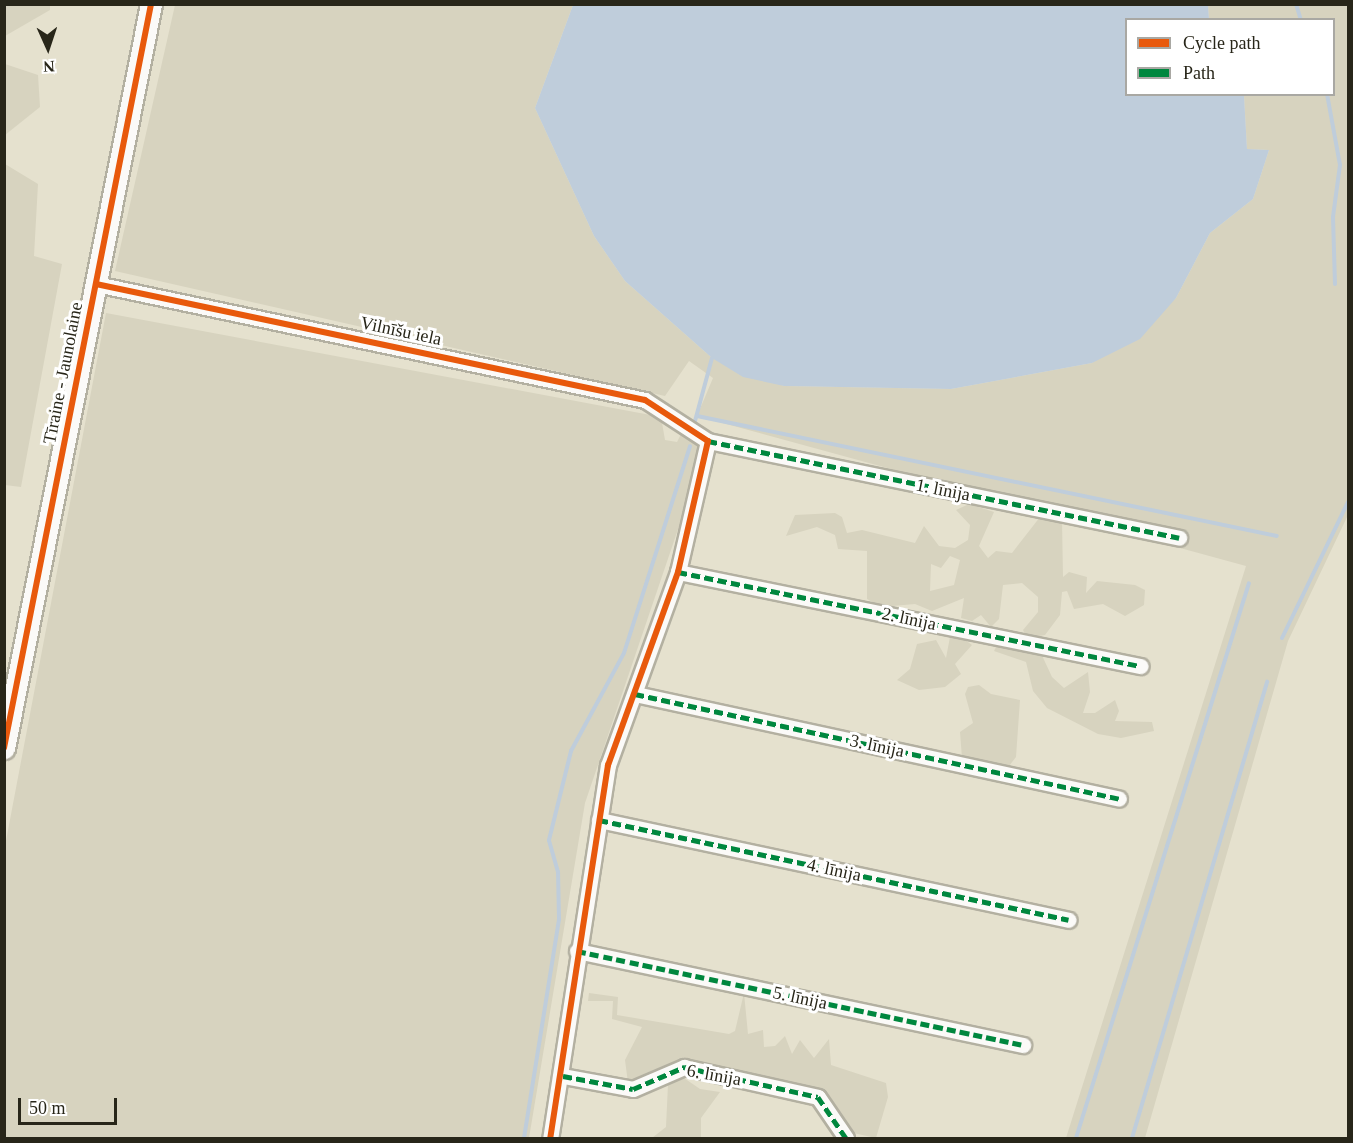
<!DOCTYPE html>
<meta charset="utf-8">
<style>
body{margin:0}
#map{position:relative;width:1353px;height:1143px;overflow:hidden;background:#e5e1ce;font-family:"Times New Roman",serif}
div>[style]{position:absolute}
.green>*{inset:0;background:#d7d3bf}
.water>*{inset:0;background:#bfcddb}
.stream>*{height:4px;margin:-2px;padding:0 2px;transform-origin:2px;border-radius:2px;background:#bfcddb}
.roads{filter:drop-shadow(2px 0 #b3b0a1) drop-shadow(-2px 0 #b3b0a1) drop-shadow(0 2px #b3b0a1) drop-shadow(0 -2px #b3b0a1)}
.street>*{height:15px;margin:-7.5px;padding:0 7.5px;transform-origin:7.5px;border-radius:7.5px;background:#fbfaf8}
.secondary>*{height:21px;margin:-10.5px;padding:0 10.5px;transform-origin:10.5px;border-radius:10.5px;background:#fbfaf8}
.quiet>*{height:4.5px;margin-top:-2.25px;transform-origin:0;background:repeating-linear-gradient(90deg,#00873e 0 9px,transparent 0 13.5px)}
.cycleway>*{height:6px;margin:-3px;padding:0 3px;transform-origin:3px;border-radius:3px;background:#e8590c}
span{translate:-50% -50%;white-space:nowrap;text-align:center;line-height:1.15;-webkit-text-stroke:6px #fff;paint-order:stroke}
.street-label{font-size:18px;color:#282619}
.frame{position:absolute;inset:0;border:6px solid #282619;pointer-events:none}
.legend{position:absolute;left:1125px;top:18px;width:210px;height:78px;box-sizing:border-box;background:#fff;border:2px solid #a9a8a3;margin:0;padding:8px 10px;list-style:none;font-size:18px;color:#282619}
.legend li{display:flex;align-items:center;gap:12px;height:30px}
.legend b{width:30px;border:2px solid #a9a8a3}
.north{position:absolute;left:18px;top:18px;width:60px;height:60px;-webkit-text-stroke:4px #fff;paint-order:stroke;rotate:177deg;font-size:16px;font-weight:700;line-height:24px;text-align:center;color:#282619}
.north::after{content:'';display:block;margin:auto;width:21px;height:27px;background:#282619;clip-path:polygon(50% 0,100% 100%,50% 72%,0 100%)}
.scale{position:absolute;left:18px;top:1098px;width:99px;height:27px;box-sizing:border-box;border:3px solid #282619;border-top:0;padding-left:8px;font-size:18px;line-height:21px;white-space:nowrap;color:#282619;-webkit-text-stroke:4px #fff;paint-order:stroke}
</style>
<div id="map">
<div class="green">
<div style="clip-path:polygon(5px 4px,50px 5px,50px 10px,5px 36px)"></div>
<div style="clip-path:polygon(175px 5px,573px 5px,535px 108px,594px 236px,625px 281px,712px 358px,784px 386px,951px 389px,1092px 363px,1176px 298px,1210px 233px,1253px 199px,1269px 150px,1247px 149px,1244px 95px,1334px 94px,1334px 20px,1209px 19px,1208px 5px,1348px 5px,1348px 515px,1288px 641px,1145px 1138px,1066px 1138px,1246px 566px,697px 416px,713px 378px,689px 361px,665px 396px,115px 271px)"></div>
<div style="clip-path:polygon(5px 64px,38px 75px,40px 107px,5px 135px)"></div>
<div style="clip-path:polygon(5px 164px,38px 184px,34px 256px,62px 264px,21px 487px,5px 485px)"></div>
<div style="clip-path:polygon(106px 313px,661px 417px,665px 440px,677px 442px,682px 432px,708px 441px,585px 803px,529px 1138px,5px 1138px,5px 846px)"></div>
<div style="clip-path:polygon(evenodd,969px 504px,994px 512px,979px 546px,988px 558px,996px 551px,1012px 553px,1040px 517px,1062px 521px,1063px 577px,1069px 572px,1087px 577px,1086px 593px,1097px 581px,1135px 585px,1145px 590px,1144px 605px,1125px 616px,1103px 604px,1074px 609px,1067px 591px,1062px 592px,1060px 615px,1045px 635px,1027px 638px,1023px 630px,1038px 612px,1038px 597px,1022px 583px,1003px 585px,999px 619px,991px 627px,981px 615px,972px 621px,961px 618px,964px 598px,932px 611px,915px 604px,881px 607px,867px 599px,867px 551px,838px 549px,835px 535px,817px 527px,786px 536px,795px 515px,835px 513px,842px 517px,847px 533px,862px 530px,915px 543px,924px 526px,939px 546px,955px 548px,968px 540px,970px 525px,956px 510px,969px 504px,950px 556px,960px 560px,954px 585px,930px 591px,931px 564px,941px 568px,950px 556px)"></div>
<div style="clip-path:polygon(957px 634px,972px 645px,955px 664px,961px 674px,945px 687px,919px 690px,897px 680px,910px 669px,917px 644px,936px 640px,946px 658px,950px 637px)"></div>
<div style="clip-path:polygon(998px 643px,1039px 649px,1052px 677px,1064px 688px,1088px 672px,1090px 692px,1083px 713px,1095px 713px,1115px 700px,1119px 711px,1115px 721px,1152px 722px,1154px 731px,1121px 738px,1098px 734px,1047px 708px,1033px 691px,1026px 662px,994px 651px)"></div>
<div style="clip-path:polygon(979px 685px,991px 694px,1020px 700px,1016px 757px,1009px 766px,962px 758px,960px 732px,973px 723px,965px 694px,968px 687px)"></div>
<div style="clip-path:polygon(589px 993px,618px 997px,617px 1015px,729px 1034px,735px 1031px,744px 993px,748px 1034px,763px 1030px,764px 1047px,775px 1046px,785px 1036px,792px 1054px,800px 1040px,814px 1058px,829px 1039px,831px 1065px,886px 1083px,888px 1097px,876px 1138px,849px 1132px,832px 1108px,678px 1064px,628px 1083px,625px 1060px,642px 1027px,612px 1019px,613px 1001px,588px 1001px)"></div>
<div style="clip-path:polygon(684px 1078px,700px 1089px,720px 1092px,701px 1118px,701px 1138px,652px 1138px,666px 1127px,668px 1084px)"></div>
</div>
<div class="water">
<div style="clip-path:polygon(573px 5px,1208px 5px,1209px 19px,1126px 20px,1126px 94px,1244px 95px,1247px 149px,1269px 150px,1253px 199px,1210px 233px,1176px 298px,1140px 339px,1092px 363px,951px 389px,784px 386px,743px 377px,712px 358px,625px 281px,594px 236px,535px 108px)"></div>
</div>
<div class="stream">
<div style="left:1296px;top:4px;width:17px;rotate:73deg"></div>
<div style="left:1327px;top:94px;width:72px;rotate:79.6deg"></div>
<div style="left:1340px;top:165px;width:52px;rotate:97.7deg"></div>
<div style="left:1333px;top:217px;width:67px;rotate:88.3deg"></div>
<div style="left:697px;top:416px;width:592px;rotate:11.69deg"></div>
<div style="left:695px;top:421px;width:65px;rotate:-74.9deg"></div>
<div style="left:1282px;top:638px;width:151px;rotate:-64.1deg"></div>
<div style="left:524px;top:1138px;width:222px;rotate:-80.9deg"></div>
<div style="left:559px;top:919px;width:47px;rotate:-91.2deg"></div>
<div style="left:558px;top:872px;width:33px;rotate:-106deg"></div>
<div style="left:549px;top:840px;width:92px;rotate:-76.1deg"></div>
<div style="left:571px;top:751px;width:111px;rotate:-61.6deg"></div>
<div style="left:624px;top:653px;width:217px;rotate:-72.3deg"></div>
<div style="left:1076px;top:1138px;width:581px;rotate:-72.69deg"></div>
<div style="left:1132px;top:1138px;width:476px;rotate:-73.5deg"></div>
</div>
<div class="roads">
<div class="street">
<div style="left:96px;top:284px;width:561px;rotate:11.93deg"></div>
<div style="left:645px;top:400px;width:75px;rotate:33.1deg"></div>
<div style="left:708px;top:441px;width:134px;rotate:102.9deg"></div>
<div style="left:678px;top:572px;width:205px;rotate:109.9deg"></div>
<div style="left:608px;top:765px;width:377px;rotate:98.8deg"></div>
<div style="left:708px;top:441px;width:481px;rotate:11.6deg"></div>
<div style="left:678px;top:572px;width:472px;rotate:11.5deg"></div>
<div style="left:635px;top:694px;width:495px;rotate:12.2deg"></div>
<div style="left:599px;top:820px;width:480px;rotate:12deg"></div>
<div style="left:577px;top:951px;width:456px;rotate:11.9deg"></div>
<div style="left:563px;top:1076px;width:71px;rotate:10.5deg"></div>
<div style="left:633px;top:1089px;width:56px;rotate:-23.3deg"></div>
<div style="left:684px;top:1067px;width:137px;rotate:12.6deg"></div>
<div style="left:818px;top:1097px;width:50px;rotate:55.7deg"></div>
</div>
<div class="secondary">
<div style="left:4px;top:748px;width:758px;rotate:-78.82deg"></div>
</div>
</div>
<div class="quiet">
<div style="left:708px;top:441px;width:481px;rotate:11.6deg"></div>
<div style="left:678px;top:572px;width:472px;rotate:11.5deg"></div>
<div style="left:635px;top:694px;width:495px;rotate:12.2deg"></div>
<div style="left:599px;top:820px;width:480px;rotate:12deg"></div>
<div style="left:577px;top:951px;width:456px;rotate:11.9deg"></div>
<div style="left:563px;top:1076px;width:71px;rotate:10.5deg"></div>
<div style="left:633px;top:1089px;width:56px;rotate:-23.3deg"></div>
<div style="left:684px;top:1067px;width:137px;rotate:12.6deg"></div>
<div style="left:818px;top:1097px;width:50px;rotate:55.7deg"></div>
</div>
<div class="cycleway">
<div style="left:96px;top:284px;width:561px;rotate:11.93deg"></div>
<div style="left:645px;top:400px;width:75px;rotate:33.1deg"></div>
<div style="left:708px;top:441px;width:134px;rotate:102.9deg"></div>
<div style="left:678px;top:572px;width:205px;rotate:109.9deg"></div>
<div style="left:608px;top:765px;width:377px;rotate:98.8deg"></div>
<div style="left:4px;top:748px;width:758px;rotate:-78.82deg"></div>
</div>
<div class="street-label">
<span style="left:401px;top:331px;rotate:12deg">Vilnīšu iela</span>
<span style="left:63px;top:373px;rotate:-79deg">Tīraine - Jaunolaine</span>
<span style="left:943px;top:490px;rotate:11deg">1. līnija</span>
<span style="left:909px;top:619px;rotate:12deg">2. līnija</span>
<span style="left:877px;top:746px;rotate:12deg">3. līnija</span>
<span style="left:834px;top:870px;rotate:12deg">4. līnija</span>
<span style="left:800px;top:998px;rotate:12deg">5. līnija</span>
<span style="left:714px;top:1075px;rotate:10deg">6. līnija</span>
</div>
<div class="frame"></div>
<ul class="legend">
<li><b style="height:8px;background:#e8590c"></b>Cycle path</li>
<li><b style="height:8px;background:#00873e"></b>Path</li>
</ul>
<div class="north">N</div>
<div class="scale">50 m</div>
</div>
